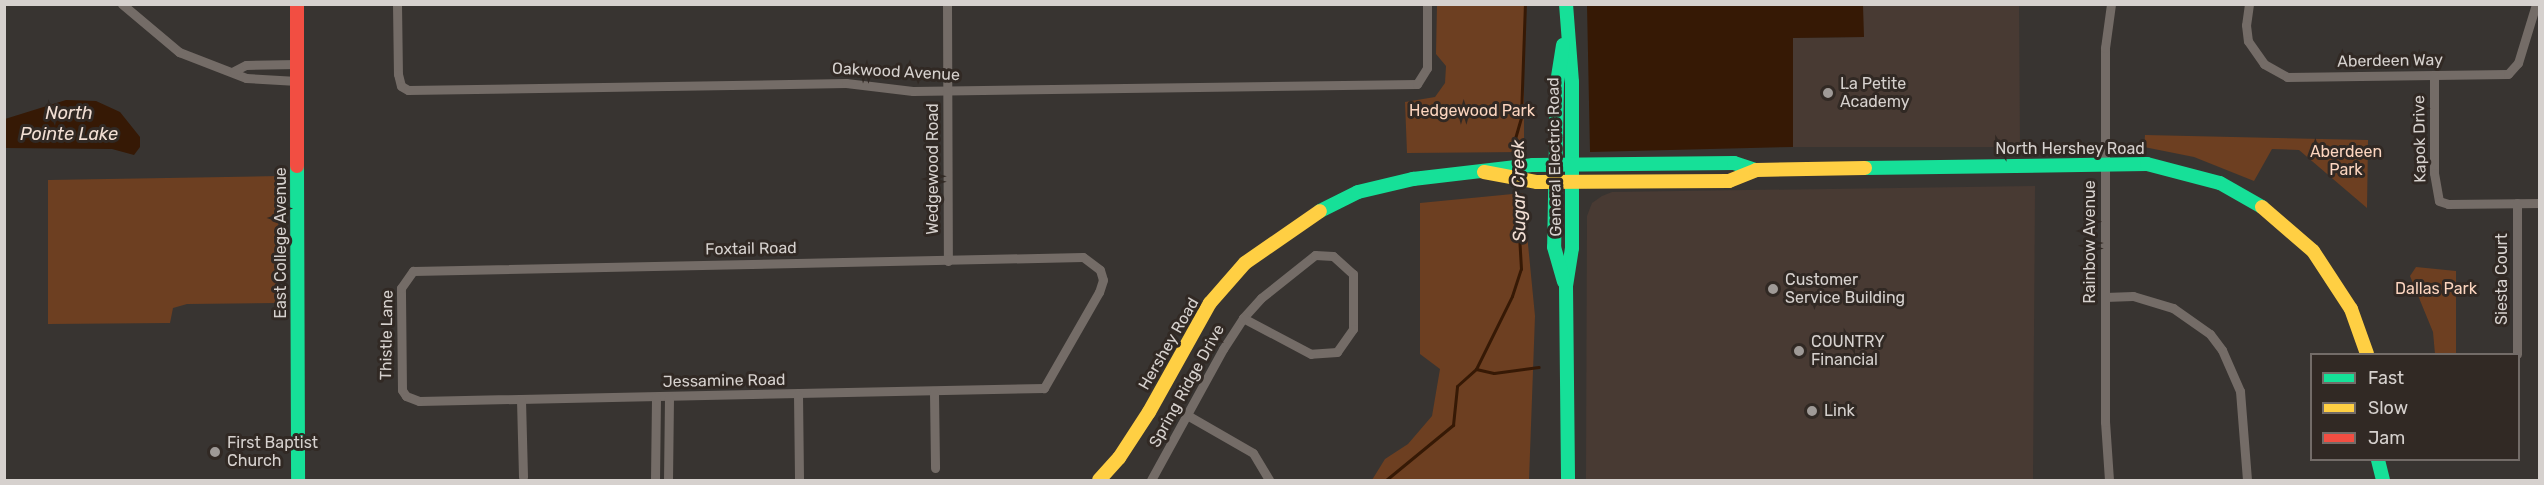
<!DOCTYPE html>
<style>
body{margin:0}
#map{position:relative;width:2544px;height:485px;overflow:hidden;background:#383431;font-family:Rubik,sans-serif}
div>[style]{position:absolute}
.built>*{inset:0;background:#483a33}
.green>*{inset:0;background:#6d3f21}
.water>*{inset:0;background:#361905}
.stream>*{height:3px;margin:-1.5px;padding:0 1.5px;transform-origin:1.5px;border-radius:1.5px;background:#361905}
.street>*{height:9px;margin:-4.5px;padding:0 4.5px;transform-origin:4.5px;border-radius:4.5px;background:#746c67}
.fast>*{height:14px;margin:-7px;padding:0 7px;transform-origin:7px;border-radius:7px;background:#16e098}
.slow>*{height:14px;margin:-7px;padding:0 7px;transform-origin:7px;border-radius:7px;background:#ffcf43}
.jam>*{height:14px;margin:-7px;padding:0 7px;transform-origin:7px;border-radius:7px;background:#f24e42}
.dots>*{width:16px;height:16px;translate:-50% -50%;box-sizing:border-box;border:3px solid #312924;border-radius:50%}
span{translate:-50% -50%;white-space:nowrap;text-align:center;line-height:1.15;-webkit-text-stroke:6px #312924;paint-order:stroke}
.street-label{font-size:16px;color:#d6d1ce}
.poi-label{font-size:16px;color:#d6d1ce}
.left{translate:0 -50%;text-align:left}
.park-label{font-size:16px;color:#fcd5bf}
.water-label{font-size:18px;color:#f1ded3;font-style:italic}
.frame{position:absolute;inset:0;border:6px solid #d6d1ce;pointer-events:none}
.legend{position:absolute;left:2310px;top:353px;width:210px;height:108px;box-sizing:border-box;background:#312924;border:2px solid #736c68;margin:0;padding:8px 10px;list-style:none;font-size:18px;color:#d6d1ce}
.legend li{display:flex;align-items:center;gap:12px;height:30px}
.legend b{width:30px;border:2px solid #736c68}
</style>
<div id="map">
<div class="built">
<div style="clip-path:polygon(1863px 5px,2019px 5px,2020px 147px,1793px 147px,1793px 38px,1863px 37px)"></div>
<div style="clip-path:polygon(2035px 186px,2033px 480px,1586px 480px,1587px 216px,1592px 203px,1602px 196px,1612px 192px)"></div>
</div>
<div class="green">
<div style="clip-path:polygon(1437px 5px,1524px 5px,1524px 152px,1407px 153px,1405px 102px,1435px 97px,1445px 83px,1446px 66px,1436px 54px)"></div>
<div style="clip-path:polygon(2145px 135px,2368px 140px,2367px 208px,2299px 150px,2272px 149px,2254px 181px,2194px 157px,2144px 147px)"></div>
<div style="clip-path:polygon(279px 176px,277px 303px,187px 304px,173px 308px,170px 323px,48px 324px,48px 180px)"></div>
<div style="clip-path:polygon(1523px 193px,1535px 316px,1529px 480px,1372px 480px,1385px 459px,1408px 444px,1432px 416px,1440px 369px,1420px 354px,1420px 203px)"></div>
<div style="clip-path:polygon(2416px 267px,2456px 271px,2456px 354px,2435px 354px,2433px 332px,2410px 276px)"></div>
</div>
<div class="water">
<div style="clip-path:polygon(1587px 5px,1863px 5px,1864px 37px,1793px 38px,1793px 147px,1590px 152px)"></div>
<div style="clip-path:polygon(66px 100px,96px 101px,120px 112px,140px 137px,140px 147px,134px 155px,112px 149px,5px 148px,5px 119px)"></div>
</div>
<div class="stream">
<div style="left:1515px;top:163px;width:21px;rotate:-93deg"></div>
<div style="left:1514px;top:142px;width:26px;rotate:-74deg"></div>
<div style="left:1521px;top:117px;width:113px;rotate:-88deg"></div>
<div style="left:1476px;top:369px;width:18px;rotate:13deg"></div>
<div style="left:1494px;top:373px;width:45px;rotate:-7.6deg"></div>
<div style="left:1386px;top:480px;width:87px;rotate:-39.4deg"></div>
<div style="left:1453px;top:425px;width:39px;rotate:-84deg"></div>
<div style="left:1457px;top:386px;width:25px;rotate:-42deg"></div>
<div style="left:1476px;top:369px;width:81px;rotate:-63.7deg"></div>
<div style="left:1512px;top:296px;width:28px;rotate:-72deg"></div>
<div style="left:1521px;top:269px;width:87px;rotate:-93.3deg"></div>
</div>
<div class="street">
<div style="left:122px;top:4px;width:75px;rotate:40.1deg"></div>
<div style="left:179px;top:52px;width:72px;rotate:21.2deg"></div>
<div style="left:246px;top:78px;width:51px;rotate:3.4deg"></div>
<div style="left:397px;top:4px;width:70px;rotate:89.2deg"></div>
<div style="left:398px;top:74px;width:12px;rotate:76deg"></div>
<div style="left:401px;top:86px;width:8px;rotate:30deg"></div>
<div style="left:408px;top:90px;width:438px;rotate:-0.9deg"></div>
<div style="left:846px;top:83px;width:67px;rotate:6.8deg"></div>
<div style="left:913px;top:91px;width:504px;rotate:-0.8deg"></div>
<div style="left:1417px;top:84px;width:19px;rotate:-58deg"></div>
<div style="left:1427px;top:68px;width:64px;rotate:-90deg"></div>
<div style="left:947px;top:4px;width:257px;rotate:89.8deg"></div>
<div style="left:2249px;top:4px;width:21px;rotate:98deg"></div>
<div style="left:2246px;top:25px;width:16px;rotate:83deg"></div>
<div style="left:2248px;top:41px;width:28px;rotate:55deg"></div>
<div style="left:2264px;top:64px;width:26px;rotate:29deg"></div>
<div style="left:2287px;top:77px;width:221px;rotate:-0.8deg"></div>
<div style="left:2508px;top:74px;width:15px;rotate:-48deg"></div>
<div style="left:2518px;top:63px;width:62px;rotate:-73deg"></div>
<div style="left:234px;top:71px;width:13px;rotate:-27deg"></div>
<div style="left:246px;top:65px;width:51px;rotate:-1.1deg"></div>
<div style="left:2434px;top:76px;width:97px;rotate:90deg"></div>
<div style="left:2434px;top:173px;width:28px;rotate:80deg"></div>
<div style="left:2439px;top:201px;width:9px;rotate:18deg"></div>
<div style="left:2448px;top:204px;width:92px;rotate:-0.6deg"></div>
<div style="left:1083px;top:257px;width:21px;rotate:37deg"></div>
<div style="left:1100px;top:270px;width:10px;rotate:73deg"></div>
<div style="left:1103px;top:280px;width:13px;rotate:108deg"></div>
<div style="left:1099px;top:292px;width:111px;rotate:119.8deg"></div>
<div style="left:1044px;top:388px;width:625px;rotate:178.81deg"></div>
<div style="left:419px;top:401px;width:14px;rotate:-159deg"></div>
<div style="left:406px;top:396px;width:7px;rotate:-124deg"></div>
<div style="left:402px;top:390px;width:102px;rotate:-90.6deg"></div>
<div style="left:401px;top:288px;width:21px;rotate:-55deg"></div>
<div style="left:413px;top:271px;width:670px;rotate:-1.2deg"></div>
<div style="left:2105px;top:297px;width:28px;rotate:-2deg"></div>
<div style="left:2133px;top:296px;width:42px;rotate:16.7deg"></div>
<div style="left:2173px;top:308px;width:45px;rotate:35.1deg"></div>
<div style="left:2210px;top:334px;width:20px;rotate:53deg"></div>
<div style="left:2222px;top:350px;width:45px;rotate:66.3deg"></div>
<div style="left:2240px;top:391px;width:89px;rotate:85.5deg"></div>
<div style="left:2517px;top:354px;width:151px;rotate:-90deg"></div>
<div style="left:934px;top:393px;width:75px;rotate:89.2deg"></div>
<div style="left:798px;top:395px;width:84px;rotate:89.3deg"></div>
<div style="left:521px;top:400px;width:77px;rotate:88.5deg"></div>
<div style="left:1187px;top:415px;width:76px;rotate:29.9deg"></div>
<div style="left:1253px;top:453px;width:31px;rotate:59deg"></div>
<div style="left:655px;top:480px;width:83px;rotate:-89.3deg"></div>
<div style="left:668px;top:480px;width:83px;rotate:-89.3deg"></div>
<div style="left:1151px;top:480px;width:149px;rotate:-61.2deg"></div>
<div style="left:1223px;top:349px;width:37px;rotate:-57deg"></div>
<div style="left:1243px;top:318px;width:27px;rotate:-48deg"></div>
<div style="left:1261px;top:298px;width:69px;rotate:-38.5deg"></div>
<div style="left:1315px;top:255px;width:18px;rotate:3deg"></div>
<div style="left:1333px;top:256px;width:27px;rotate:42deg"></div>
<div style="left:1353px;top:274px;width:55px;rotate:90deg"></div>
<div style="left:1353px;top:329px;width:28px;rotate:125deg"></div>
<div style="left:1337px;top:352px;width:26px;rotate:176deg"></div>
<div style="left:1311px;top:354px;width:77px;rotate:-152.1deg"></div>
<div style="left:2109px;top:480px;width:58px;rotate:-93.9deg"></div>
<div style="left:2105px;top:422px;width:374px;rotate:-90deg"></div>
<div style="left:2105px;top:48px;width:44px;rotate:-82.2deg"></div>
</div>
<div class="fast">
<div style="left:1566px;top:4px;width:78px;rotate:85.6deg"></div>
<div style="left:1572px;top:82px;width:166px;rotate:90deg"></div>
<div style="left:1572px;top:248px;width:38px;rotate:99deg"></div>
<div style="left:1566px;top:286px;width:194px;rotate:89.4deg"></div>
<div style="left:1563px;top:45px;width:38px;rotate:99deg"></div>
<div style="left:1557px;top:83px;width:164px;rotate:91deg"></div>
<div style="left:1554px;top:247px;width:36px;rotate:74deg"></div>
<div style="left:297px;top:166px;width:314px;rotate:89.8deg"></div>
<div style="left:1865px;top:168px;width:282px;rotate:-0.8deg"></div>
<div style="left:2147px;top:164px;width:75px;rotate:14.6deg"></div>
<div style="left:2220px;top:183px;width:48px;rotate:29.7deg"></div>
<div style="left:1320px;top:211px;width:42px;rotate:-26.6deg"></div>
<div style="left:1358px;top:192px;width:57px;rotate:-13.3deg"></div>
<div style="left:1413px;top:179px;width:121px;rotate:-6.7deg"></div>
<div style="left:1533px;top:165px;width:201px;rotate:-0.6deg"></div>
<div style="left:1734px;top:163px;width:23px;rotate:18deg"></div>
<div style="left:2378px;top:460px;width:21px;rotate:76deg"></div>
</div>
<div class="slow">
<div style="left:1484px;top:172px;width:54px;rotate:10.7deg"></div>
<div style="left:1537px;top:182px;width:192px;rotate:-0.3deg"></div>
<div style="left:1729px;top:181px;width:29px;rotate:-22deg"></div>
<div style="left:1756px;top:170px;width:109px;rotate:-1.1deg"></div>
<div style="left:2262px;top:207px;width:67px;rotate:40.8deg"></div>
<div style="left:2313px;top:251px;width:69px;rotate:56.8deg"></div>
<div style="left:2351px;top:309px;width:48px;rotate:70.4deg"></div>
<div style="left:1099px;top:480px;width:30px;rotate:-48deg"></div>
<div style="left:1119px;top:458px;width:55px;rotate:-56.9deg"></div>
<div style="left:1149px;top:412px;width:125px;rotate:-60.8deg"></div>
<div style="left:1210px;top:303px;width:53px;rotate:-48.8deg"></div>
<div style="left:1245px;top:263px;width:91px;rotate:-34.7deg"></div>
</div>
<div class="jam">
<div style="left:297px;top:4px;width:162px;rotate:90deg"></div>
</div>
<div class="dots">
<div style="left:1828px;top:93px;background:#9f9a97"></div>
<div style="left:1773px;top:289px;background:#9f9a97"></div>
<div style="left:1799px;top:351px;background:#9f9a97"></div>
<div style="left:1812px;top:411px;background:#9f9a97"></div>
<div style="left:215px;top:452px;background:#9f9a97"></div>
</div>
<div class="street-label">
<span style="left:2390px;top:61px;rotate:-1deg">Aberdeen Way</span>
<span style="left:896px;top:72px;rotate:3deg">Oakwood Avenue</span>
<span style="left:2420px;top:139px;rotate:-91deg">Kapok Drive</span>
<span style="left:2070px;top:149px">North Hershey Road</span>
<span style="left:1555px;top:157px;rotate:-91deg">General Electric Road</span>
<span style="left:933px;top:169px;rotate:-90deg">Wedgewood Road</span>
<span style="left:2090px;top:242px;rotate:-90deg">Rainbow Avenue</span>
<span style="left:281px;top:243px;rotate:-90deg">East College Avenue</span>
<span style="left:751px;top:249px;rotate:-1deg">Foxtail Road</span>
<span style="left:2502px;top:279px;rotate:-90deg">Siesta Court</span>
<span style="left:387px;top:335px;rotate:-89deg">Thistle Lane</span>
<span style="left:1169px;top:344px;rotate:-60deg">Hershey Road</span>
<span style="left:724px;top:381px;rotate:-1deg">Jessamine Road</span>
<span style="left:1187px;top:386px;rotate:-61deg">Spring Ridge Drive</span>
</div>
<div class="poi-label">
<span class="left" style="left:1840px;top:93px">La Petite<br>Academy</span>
<span class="left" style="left:1785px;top:289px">Customer<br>Service Building</span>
<span class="left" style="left:1811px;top:351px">COUNTRY<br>Financial</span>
<span class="left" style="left:1824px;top:411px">Link</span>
<span class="left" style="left:227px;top:452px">First Baptist<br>Church</span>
</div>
<div class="park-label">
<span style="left:1472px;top:111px">Hedgewood Park</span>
<span style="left:2346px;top:161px">Aberdeen<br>Park</span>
<span style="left:2436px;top:289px">Dallas Park</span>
</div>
<div class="water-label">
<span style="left:69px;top:124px">North<br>Pointe Lake</span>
<span style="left:1519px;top:191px;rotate:-91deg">Sugar Creek</span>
</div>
<div class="frame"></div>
<ul class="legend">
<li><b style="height:8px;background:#16e098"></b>Fast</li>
<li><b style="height:8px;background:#ffcf43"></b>Slow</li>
<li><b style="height:8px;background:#f24e42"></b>Jam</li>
</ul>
</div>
